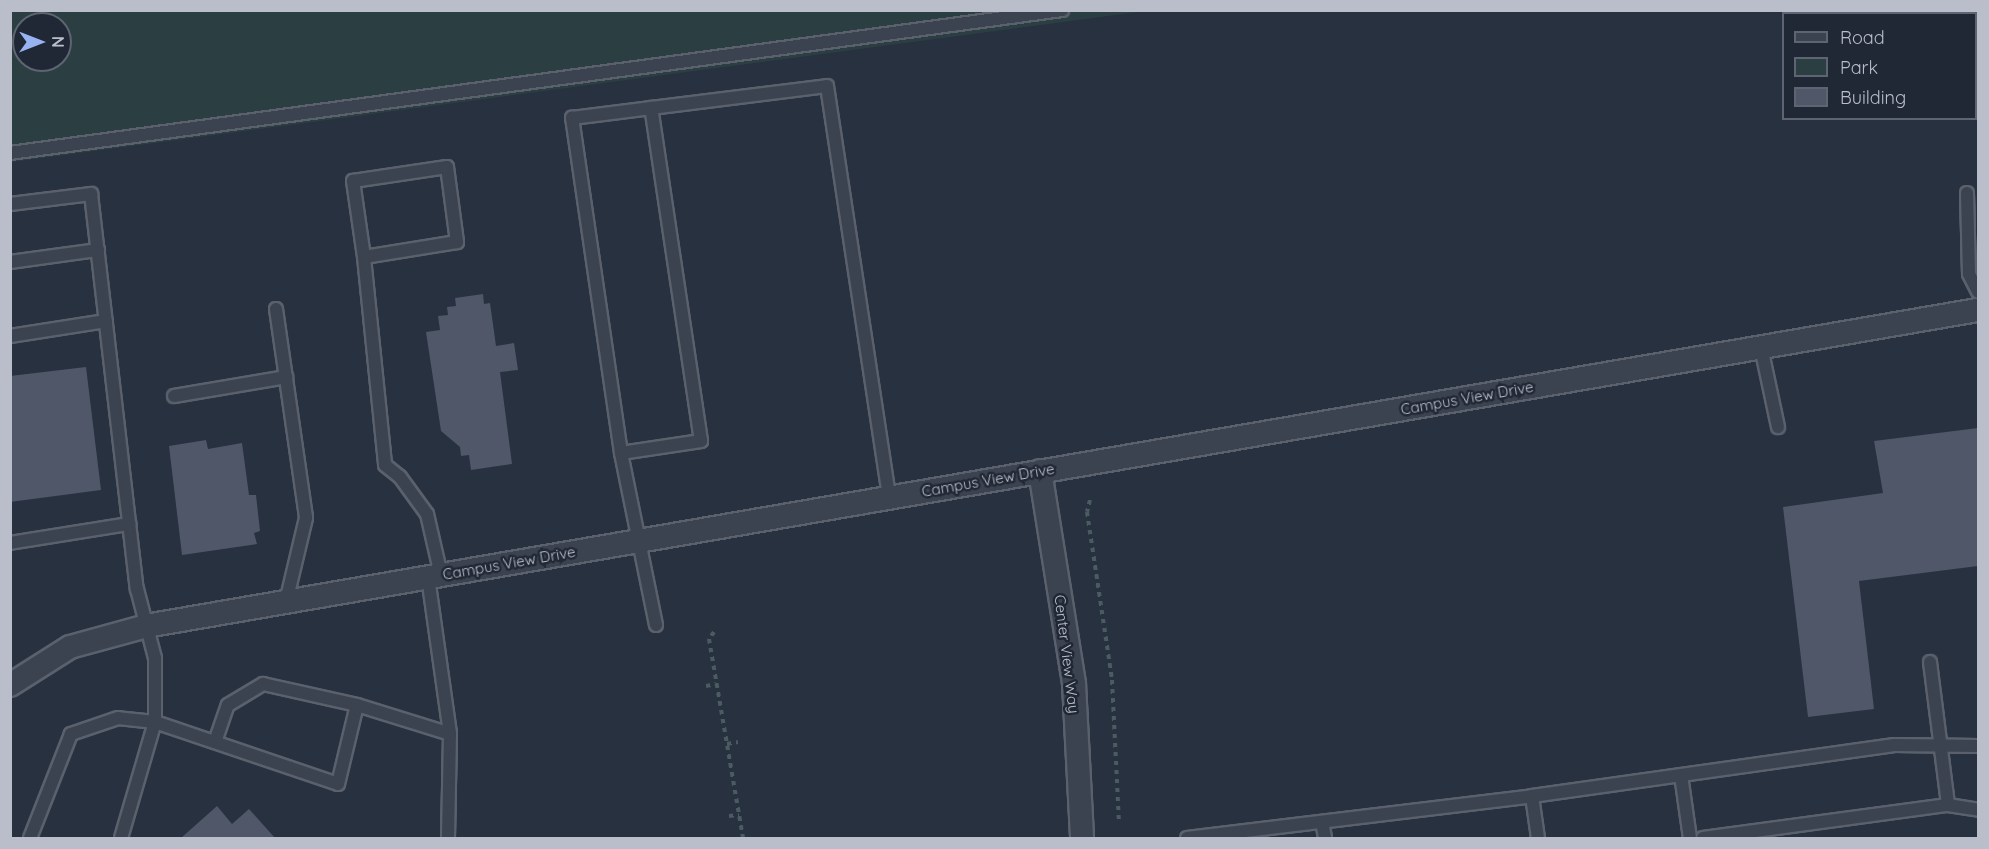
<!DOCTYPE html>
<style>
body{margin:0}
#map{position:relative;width:1989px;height:849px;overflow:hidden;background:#283140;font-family:Quicksand,sans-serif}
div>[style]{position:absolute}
.green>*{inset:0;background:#2b3f42}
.building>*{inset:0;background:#4f5769}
.path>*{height:4px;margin-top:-2px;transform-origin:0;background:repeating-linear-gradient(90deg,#4a5c60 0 4.5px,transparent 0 9px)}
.roads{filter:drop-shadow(2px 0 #5a616d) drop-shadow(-2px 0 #5a616d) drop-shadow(0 2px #5a616d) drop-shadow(0 -2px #5a616d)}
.lane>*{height:12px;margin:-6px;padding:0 6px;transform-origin:6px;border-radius:6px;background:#3c4350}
.street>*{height:22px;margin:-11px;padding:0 11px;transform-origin:11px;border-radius:11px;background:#3c4350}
span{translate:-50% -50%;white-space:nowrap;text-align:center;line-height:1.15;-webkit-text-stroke:5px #212835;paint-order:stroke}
.street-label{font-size:15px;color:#b9beca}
.frame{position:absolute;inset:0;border:12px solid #b9beca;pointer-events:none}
.legend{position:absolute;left:1782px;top:12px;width:195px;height:108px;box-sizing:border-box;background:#212835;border:2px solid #5e6471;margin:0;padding:8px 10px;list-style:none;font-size:18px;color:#b9beca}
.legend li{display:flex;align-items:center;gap:12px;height:30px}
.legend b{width:30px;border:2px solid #5e6471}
.north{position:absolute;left:12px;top:12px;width:60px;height:60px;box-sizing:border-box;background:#212835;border:2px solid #5e6471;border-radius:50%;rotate:90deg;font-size:16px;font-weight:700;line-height:24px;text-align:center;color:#b9beca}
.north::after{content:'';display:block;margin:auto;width:21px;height:27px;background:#97b3f1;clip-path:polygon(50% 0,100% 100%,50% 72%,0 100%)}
</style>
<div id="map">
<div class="green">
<div style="clip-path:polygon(evenodd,11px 10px,1145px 11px,11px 162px,11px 10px,24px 24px,60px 24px,60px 60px,24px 60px,24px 24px)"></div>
</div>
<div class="building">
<div style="clip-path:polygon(483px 294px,484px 304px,490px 303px,496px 346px,514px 343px,518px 370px,500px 372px,512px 464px,471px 470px,469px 455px,461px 456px,460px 447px,441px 431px,426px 332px,440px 330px,438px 316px,448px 315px,447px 307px,456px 306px,455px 298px)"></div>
<div style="clip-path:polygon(86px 367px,101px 490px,10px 502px,10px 376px)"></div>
<div style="clip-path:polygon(1978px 428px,1978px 566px,1859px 581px,1874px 709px,1808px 717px,1783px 507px,1883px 493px,1874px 441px)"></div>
<div style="clip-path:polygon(206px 440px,208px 449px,242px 443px,249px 495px,256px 495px,260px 531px,254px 533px,257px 544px,182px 555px,169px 446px)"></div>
<div style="clip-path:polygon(217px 806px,232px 824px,249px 809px,275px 838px,181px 838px)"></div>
</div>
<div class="path">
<div style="left:1090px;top:500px;width:12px;rotate:104deg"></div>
<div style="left:1087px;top:512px;width:170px;rotate:81.5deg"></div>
<div style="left:1112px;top:680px;width:141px;rotate:87.2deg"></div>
<div style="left:714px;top:632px;width:9px;rotate:126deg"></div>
<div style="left:709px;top:639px;width:202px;rotate:80.3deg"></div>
<div style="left:706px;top:686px;width:10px;rotate:-11deg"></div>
<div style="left:727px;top:744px;width:11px;rotate:-10deg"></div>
<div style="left:729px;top:816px;width:10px;rotate:-6deg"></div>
</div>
<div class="roads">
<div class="lane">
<div style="left:10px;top:153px;width:1062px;rotate:-7.74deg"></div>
<div style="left:447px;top:167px;width:76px;rotate:82.4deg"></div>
<div style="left:457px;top:242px;width:94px;rotate:170.8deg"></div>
<div style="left:364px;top:257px;width:77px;rotate:-98.2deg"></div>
<div style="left:353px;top:181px;width:95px;rotate:-8.5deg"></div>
<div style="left:1967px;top:193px;width:81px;rotate:88.6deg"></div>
<div style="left:1969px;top:274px;width:20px;rotate:63deg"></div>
<div style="left:10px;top:204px;width:82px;rotate:-7deg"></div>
<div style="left:91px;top:194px;width:398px;rotate:83.4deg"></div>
<div style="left:137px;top:589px;width:71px;rotate:75.4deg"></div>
<div style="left:155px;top:658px;width:64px;rotate:90deg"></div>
<div style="left:155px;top:722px;width:37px;rotate:-174deg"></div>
<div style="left:118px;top:718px;width:50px;rotate:161.2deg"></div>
<div style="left:71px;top:734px;width:112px;rotate:111.5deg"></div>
<div style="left:364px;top:257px;width:209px;rotate:84.2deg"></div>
<div style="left:385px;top:465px;width:19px;rotate:39deg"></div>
<div style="left:400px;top:477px;width:46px;rotate:53.9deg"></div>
<div style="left:427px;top:514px;width:63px;rotate:77.1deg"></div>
<div style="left:10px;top:262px;width:89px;rotate:-7.8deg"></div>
<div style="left:276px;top:309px;width:211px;rotate:81.8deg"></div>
<div style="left:306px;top:518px;width:86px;rotate:103.4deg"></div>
<div style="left:10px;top:336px;width:97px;rotate:-8.9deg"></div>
<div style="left:1761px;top:347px;width:82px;rotate:78deg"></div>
<div style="left:174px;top:396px;width:114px;rotate:-9.6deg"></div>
<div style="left:621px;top:453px;width:339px;rotate:-98.3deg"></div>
<div style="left:572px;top:118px;width:80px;rotate:-7.2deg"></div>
<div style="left:10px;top:543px;width:121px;rotate:-9.1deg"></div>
<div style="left:428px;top:577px;width:159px;rotate:82deg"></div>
<div style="left:450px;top:734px;width:104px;rotate:91.1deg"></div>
<div style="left:656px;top:625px;width:176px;rotate:-101.5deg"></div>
<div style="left:621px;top:453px;width:81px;rotate:-8.5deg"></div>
<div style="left:701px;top:441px;width:337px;rotate:-98.5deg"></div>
<div style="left:651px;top:108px;width:177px;rotate:-7.1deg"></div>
<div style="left:827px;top:86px;width:417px;rotate:81.4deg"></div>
<div style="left:1930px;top:662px;width:144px;rotate:82.8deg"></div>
<div style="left:215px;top:742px;width:39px;rotate:-71deg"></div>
<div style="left:228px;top:705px;width:41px;rotate:-31deg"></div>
<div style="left:263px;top:684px;width:96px;rotate:12.6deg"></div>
<div style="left:1681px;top:775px;width:64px;rotate:81.9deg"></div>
<div style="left:1532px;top:796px;width:366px;rotate:-8deg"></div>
<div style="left:1894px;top:745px;width:84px;rotate:0.7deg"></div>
<div style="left:1322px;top:822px;width:16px;rotate:79deg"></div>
<div style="left:121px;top:838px;width:121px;rotate:-73.7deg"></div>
<div style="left:155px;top:722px;width:193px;rotate:18.7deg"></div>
<div style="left:338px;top:784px;width:81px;rotate:-76.5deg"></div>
<div style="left:357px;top:705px;width:97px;rotate:17.3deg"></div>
<div style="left:1187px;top:838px;width:348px;rotate:-6.9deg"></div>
<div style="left:1532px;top:796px;width:42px;rotate:81.9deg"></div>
<div style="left:1703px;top:838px;width:247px;rotate:-7.7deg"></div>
<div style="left:1948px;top:805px;width:30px;rotate:9deg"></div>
</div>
<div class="street">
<div style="left:1040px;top:471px;width:216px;rotate:80.9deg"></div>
<div style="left:1074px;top:684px;width:154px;rotate:87deg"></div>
<div style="left:10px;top:685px;width:71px;rotate:-32.3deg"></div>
<div style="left:70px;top:647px;width:79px;rotate:-15.4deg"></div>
<div style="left:146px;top:626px;width:1859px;rotate:-9.79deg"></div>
</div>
</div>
<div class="street-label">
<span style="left:1467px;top:398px;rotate:-10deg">Campus View Drive</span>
<span style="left:988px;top:480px;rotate:-10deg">Campus View Drive</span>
<span style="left:509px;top:563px;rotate:-10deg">Campus View Drive</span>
<span style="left:1067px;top:654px;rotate:83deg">Center View Way</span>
</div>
<div class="frame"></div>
<ul class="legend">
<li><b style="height:8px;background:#3c4350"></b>Road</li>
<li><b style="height:16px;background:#2b3f42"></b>Park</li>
<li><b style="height:16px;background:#4f5769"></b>Building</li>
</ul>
<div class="north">N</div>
</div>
